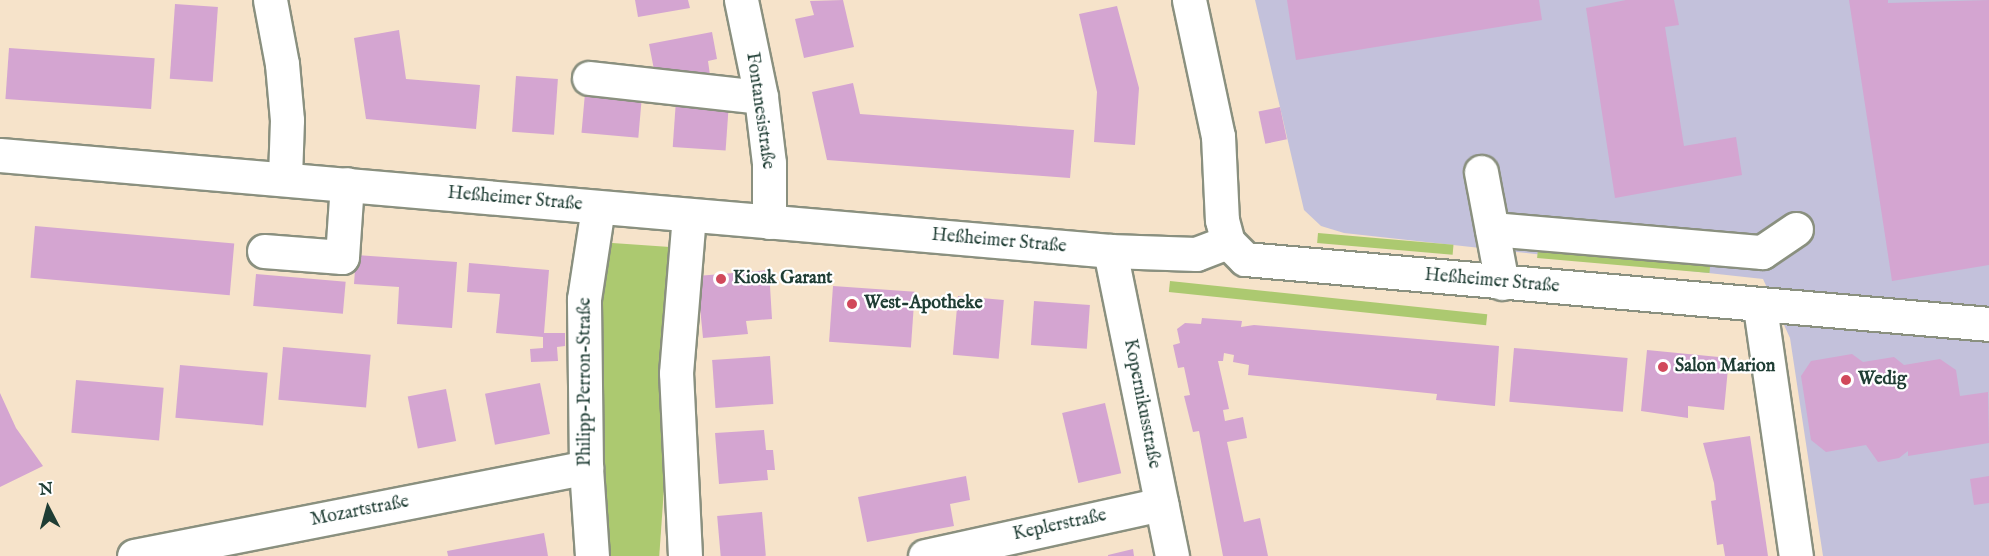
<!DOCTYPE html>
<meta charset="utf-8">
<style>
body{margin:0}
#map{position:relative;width:1989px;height:556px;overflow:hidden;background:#f6e3ca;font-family:"IM FELL English",serif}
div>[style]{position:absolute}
.industrial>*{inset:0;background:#c3c1db}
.green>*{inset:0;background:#acc970;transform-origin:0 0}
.building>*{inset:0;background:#d4a5d1;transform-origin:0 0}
.roads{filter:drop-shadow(2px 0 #8a907f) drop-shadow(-2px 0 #8a907f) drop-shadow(0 2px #8a907f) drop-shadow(0 -2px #8a907f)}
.minor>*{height:33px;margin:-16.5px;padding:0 16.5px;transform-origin:16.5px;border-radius:16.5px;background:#fff}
.dots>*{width:16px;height:16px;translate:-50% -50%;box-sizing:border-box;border:3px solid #fff;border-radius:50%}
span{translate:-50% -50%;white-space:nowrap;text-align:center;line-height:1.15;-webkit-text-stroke:4.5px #fff;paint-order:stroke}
.street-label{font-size:18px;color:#1f3d34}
.poi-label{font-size:18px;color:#1f3d34;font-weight:700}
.left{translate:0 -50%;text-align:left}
.north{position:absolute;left:18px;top:478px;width:60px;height:60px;-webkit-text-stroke:4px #fff;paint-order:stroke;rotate:354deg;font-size:16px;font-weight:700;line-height:24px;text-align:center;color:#1f3d34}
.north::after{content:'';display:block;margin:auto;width:21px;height:27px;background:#1f3d34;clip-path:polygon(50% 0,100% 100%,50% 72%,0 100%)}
</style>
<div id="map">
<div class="industrial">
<div style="clip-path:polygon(1255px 0,1989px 0,1989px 556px,1823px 556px,1790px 338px,1763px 279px,1344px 233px,1321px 226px,1304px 210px)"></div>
</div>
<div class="green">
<div style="left:1318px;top:233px;width:136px;height:10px;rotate:5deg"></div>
<div style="left:598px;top:242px;width:83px;height:314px;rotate:4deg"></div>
<div style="left:1538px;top:248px;width:173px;height:10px;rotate:5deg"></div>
<div style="left:1170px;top:281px;width:319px;height:11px;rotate:6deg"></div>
</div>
<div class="building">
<div style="clip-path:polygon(635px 0,688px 0,690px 8px,638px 17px)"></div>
<div style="clip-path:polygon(843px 0,854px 47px,804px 58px,795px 19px,814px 15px,810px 1px)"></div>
<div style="clip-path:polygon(1287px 0,1539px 0,1542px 20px,1296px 60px)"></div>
<div style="clip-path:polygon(1626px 0,1674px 0,1679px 25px,1665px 27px,1684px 146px,1736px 137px,1742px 175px,1615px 198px,1586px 8px)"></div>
<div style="clip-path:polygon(1849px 0,1888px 0,1888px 3px,1989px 0,1989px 265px,1892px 281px)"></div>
<div style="left:175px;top:4px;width:43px;height:75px;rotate:4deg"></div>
<div style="clip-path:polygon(1117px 6px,1139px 88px,1135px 145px,1094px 142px,1097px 92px,1079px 14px)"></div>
<div style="clip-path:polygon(399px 30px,406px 79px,480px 85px,476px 129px,366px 119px,354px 38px)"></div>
<div style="clip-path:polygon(712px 32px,717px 59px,708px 61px,710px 75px,657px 85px,649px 44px)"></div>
<div style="left:9px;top:48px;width:146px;height:51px;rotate:4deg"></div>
<div style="left:516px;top:76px;width:42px;height:56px;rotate:4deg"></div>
<div style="clip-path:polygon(853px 83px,860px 114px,1074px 130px,1070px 178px,827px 160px,812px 92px)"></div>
<div style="left:585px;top:93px;width:57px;height:40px;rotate:5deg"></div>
<div style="left:676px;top:100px;width:53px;height:47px;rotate:4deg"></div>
<div style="left:1280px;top:107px;width:33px;height:22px;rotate:78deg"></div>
<div style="left:35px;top:226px;width:200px;height:52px;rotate:5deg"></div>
<div style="clip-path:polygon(356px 255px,457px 262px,452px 328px,397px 324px,399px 287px,354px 284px)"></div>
<div style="clip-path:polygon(469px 263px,549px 270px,544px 333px,565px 333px,565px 346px,557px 347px,558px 361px,531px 362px,530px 349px,543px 348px,543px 337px,496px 333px,500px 294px,467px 292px)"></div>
<div style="clip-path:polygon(769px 270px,772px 319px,746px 321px,748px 334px,703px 338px,697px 276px)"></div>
<div style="left:256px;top:274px;width:90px;height:32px;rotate:5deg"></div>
<div style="left:833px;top:286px;width:82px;height:56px;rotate:4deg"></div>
<div style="left:958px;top:296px;width:46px;height:59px;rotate:5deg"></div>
<div style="left:1034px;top:301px;width:56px;height:44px;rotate:4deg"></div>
<div style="clip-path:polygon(1202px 318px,1242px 321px,1241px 327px,1254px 325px,1499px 346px,1495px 406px,1436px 400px,1437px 394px,1248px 375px,1249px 365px,1233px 362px,1234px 355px,1224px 353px,1223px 361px,1218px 361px,1229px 409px,1223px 410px,1225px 421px,1243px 417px,1247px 438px,1227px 442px,1244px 522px,1260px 518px,1268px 556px,1223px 556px,1199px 431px,1193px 432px,1184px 396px,1190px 395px,1184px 367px,1178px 368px,1173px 345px,1180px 343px,1177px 329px,1185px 323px,1201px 324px)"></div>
<div style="left:283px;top:347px;width:88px;height:53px;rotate:5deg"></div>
<div style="left:1514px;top:348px;width:114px;height:54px;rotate:5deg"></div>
<div style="clip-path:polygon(1647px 350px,1729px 358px,1724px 410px,1688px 406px,1688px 418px,1641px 411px)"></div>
<div style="clip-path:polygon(1852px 354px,1863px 362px,1894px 357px,1904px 365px,1940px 359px,1956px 370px,1960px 396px,1988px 392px,1989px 443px,1908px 456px,1908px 451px,1899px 458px,1878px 462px,1866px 445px,1826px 452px,1811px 440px,1801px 376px,1811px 361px)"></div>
<div style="left:770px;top:356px;width:48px;height:58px;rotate:86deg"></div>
<div style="left:180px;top:365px;width:88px;height:53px;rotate:5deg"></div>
<div style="left:76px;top:380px;width:88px;height:53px;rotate:5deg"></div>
<div style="left:540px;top:383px;width:52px;height:56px;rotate:79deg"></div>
<div style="left:446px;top:389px;width:53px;height:39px;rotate:79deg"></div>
<div style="clip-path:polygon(0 393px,16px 428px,43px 466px,0 487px)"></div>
<div style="left:1105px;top:403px;width:72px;height:44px;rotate:77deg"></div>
<div style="clip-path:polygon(764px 430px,766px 450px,773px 450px,775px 470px,767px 470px,768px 480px,719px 484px,715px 433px)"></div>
<div style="clip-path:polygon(1750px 436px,1768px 556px,1725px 556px,1723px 544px,1717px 545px,1711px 501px,1716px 500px,1714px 483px,1703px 443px)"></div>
<div style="clip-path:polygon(966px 476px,970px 500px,950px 504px,954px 526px,867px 542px,858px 497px)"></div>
<div style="clip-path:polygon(1989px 476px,1989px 503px,1974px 505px,1970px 479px)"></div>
<div style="left:762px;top:512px;width:44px;height:45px;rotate:85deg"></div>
<div style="clip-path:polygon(544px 533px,548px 556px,448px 556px,447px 551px)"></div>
<div style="clip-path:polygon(1133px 549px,1134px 556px,1108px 556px,1108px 555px)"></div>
</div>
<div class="roads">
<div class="minor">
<div style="left:270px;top:0;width:65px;rotate:79.4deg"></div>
<div style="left:282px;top:64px;width:56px;rotate:84.9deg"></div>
<div style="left:287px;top:120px;width:58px;rotate:92deg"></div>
<div style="left:741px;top:0;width:99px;rotate:78.3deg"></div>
<div style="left:761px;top:97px;width:66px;rotate:83.1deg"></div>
<div style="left:769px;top:163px;width:59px;rotate:90deg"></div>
<div style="left:1189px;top:0;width:139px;rotate:78deg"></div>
<div style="left:1218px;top:136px;width:84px;rotate:87.3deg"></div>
<div style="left:1222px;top:220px;width:23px;rotate:75deg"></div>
<div style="left:1228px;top:242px;width:24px;rotate:45deg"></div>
<div style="left:1245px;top:259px;width:747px;rotate:4.99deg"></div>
<div style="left:589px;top:78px;width:173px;rotate:6.3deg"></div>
<div style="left:0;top:155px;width:1114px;rotate:4.94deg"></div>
<div style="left:1110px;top:251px;width:86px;rotate:2deg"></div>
<div style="left:1196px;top:254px;width:34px;rotate:-21deg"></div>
<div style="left:1481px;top:172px;width:113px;rotate:79.3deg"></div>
<div style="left:1492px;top:229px;width:271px;rotate:4.9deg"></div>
<div style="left:1762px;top:252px;width:41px;rotate:-34.1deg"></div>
<div style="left:264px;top:251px;width:78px;rotate:4.4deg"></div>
<div style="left:342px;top:257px;width:73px;rotate:-86.1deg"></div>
<div style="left:1110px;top:251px;width:311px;rotate:78.5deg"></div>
<div style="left:1760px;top:307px;width:252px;rotate:81.8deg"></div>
<div style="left:134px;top:556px;width:461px;rotate:-11.1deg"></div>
<div style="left:592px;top:556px;width:89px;rotate:-93.9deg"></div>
<div style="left:586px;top:467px;width:168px;rotate:-90.7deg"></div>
<div style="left:584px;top:299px;width:92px;rotate:-81.3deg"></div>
<div style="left:685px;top:556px;width:183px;rotate:-92.8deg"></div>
<div style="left:676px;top:373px;width:158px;rotate:-85.3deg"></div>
<div style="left:925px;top:556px;width:242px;rotate:-12.4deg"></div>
</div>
</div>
<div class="dots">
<div style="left:721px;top:279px;background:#d1495b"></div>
<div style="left:852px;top:304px;background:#d1495b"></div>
<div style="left:1663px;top:367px;background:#d1495b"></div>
<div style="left:1846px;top:380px;background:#d1495b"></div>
</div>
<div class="street-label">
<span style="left:759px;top:111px;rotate:82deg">Fontanesistraße</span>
<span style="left:515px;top:200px;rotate:5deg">Heßheimer Straße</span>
<span style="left:999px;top:242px;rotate:5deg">Heßheimer Straße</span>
<span style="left:1492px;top:282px;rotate:5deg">Heßheimer Straße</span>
<span style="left:586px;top:382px;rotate:-90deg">Philipp-Perron-Straße</span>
<span style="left:1141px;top:404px;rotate:79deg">Kopernikusstraße</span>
<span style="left:360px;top:512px;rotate:-11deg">Mozartstraße</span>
<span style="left:1060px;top:526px;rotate:-12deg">Keplerstraße</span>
</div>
<div class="poi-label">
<span class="left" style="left:733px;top:279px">Kiosk Garant</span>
<span class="left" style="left:864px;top:304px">West-Apotheke</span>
<span class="left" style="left:1675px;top:367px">Salon Marion</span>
<span class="left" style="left:1858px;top:380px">Wedig</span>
</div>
<div class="north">N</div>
</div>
